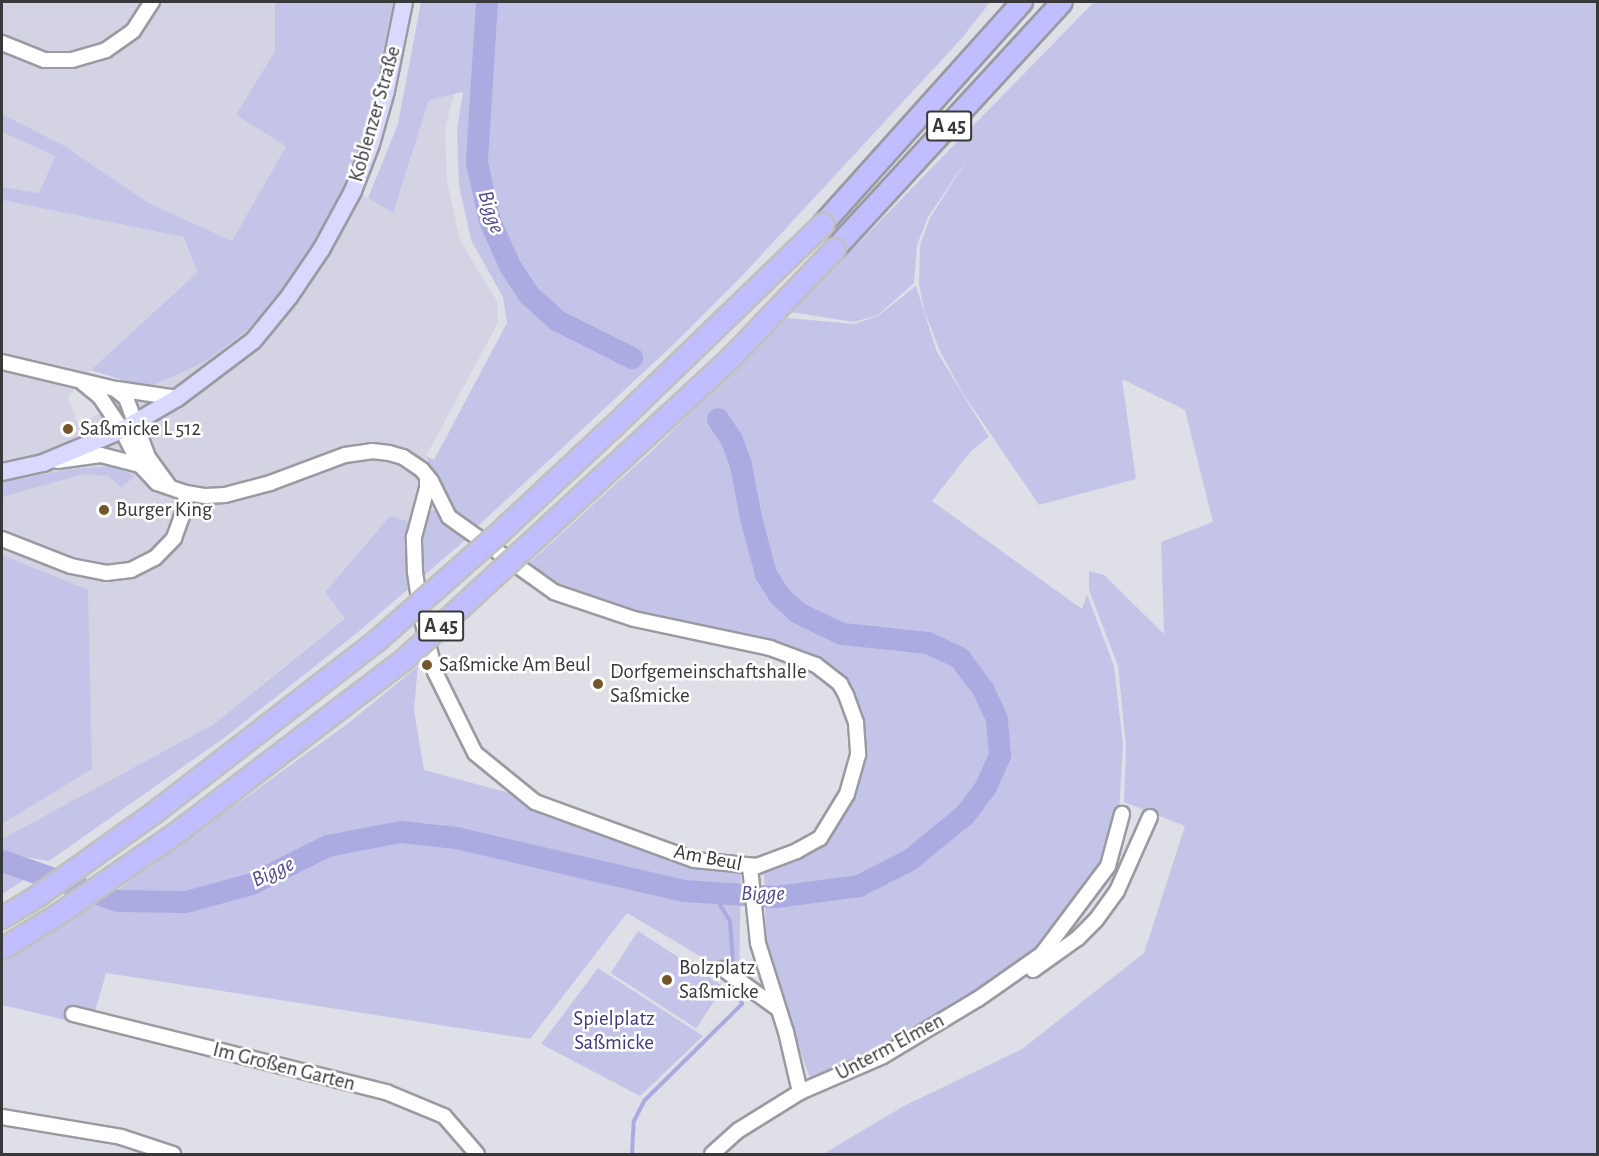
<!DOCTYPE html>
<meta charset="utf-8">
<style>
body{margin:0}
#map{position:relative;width:1599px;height:1156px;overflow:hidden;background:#dfdfe8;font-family:"Alegreya Sans",sans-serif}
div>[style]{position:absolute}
.built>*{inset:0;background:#d3d3e3}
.green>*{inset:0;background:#c4c4e8;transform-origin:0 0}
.stream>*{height:4px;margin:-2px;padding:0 2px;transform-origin:2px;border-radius:2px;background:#acabe1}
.river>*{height:22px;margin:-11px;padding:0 11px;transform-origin:11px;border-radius:11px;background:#acabe1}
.roads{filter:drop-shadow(2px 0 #9a9aa2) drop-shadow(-2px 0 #9a9aa2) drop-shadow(0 2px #9a9aa2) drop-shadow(0 -2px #9a9aa2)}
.minor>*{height:14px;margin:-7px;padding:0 7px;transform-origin:7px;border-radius:7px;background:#fff}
.major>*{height:16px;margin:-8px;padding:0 8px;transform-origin:8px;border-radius:8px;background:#d9d8ff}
.highway>*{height:20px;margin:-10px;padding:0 10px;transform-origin:10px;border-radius:10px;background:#c0beff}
.bridges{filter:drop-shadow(2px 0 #c0c0c1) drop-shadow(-2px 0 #c0c0c1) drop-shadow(0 2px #c0c0c1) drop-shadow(0 -2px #c0c0c1)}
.highway-bridge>*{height:20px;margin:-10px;padding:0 10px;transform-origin:10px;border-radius:10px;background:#c0beff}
.dots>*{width:16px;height:16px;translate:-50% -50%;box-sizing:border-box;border:3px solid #fff;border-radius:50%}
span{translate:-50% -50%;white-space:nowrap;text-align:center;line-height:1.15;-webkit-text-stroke:5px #fff;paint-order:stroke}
.shield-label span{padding:2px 4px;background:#fff;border:2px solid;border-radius:4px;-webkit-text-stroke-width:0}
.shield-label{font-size:20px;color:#39393c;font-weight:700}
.street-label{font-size:21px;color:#39393c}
.poi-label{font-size:21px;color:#39393c}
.left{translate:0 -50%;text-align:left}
.park-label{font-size:21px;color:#403879}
.water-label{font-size:22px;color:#514b8e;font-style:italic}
.frame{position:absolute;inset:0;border:3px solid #39393c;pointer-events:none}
</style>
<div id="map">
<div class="built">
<div style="clip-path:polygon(2px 2px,275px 2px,275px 51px,237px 115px,286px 145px,232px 241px,149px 203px,63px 145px,2px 114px)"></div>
<div style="clip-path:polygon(454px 94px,445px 129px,447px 182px,460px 241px,498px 303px,498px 323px,426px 456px,409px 523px,390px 516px,325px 592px,345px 617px,214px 724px,2px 839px,2px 200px,182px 237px,199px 272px,91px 370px,68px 397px,78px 425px,147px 388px,203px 363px,302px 267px,345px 185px,393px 212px,429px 100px)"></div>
<div style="clip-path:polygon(2px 132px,55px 156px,39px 193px,2px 187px)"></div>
</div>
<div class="green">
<div style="clip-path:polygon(275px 2px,393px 2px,371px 111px,345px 185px,302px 267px,245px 332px,203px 363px,147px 388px,91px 370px,198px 272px,183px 237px,2px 200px,2px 187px,39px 193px,55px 156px,2px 132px,2px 114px,63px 145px,149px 203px,232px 241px,286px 146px,236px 115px,275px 51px)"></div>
<div style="clip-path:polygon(421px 2px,990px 2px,962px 38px,742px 276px,675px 343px,477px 527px,444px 503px,426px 456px,434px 460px,507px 323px,503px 297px,471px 240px,459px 185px,457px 130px,463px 92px,429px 100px,393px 213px,368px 198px,398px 124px)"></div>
<div style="clip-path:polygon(1094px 2px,1597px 2px,1597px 1154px,823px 1154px,904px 1106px,1022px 1049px,1144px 953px,1185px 826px,1124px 802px,1126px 745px,1118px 666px,1089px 590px,1089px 571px,1104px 575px,1164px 634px,1161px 542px,1213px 522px,1185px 410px,1122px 379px,1136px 479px,1039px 505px,962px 392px,940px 351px,924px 310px,919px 284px,920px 245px,930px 218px,970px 155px,928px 217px,917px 245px,914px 283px,878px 315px,854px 322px,791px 312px)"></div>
<div style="clip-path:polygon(916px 286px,937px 352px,989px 437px,971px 451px,932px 501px,1082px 609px,1087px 594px,1114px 666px,1123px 745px,1119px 813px,1106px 865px,1040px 953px,883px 1053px,822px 1080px,809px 1076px,776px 980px,766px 940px,764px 873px,771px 867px,799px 860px,826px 843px,853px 798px,867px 759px,863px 720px,851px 692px,835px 667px,823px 659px,636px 613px,558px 587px,528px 564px,654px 449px,787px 318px,854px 324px,878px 316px)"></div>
<div style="clip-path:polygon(112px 466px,135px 476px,121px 487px,108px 476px,84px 474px,2px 497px,2px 482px,72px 469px)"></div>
<div style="clip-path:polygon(433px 509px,470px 536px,357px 633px,224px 738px,49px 861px,2px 853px,2px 839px,214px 724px,345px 618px,325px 592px,390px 516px,420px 525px)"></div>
<div style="clip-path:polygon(2px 555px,88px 590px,92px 769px,2px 824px)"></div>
<div style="clip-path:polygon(418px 666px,414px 710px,424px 770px,516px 795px,533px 810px,693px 868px,741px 873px,739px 979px,627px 913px,530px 1039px,106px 973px,91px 1026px,2px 1005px,2px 963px,115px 892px,350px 722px)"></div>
<div style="clip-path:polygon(2px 866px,33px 874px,2px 894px)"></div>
<div style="left:638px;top:931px;width:102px;height:50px;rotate:33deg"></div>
<div style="clip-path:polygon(598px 968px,703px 1036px,640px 1096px,541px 1044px)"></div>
</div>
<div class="stream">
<div style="left:720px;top:894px;width:11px;rotate:90deg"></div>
<div style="left:720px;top:905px;width:19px;rotate:58deg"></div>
<div style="left:730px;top:921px;width:42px;rotate:85.9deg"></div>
<div style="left:632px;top:1154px;width:33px;rotate:-87deg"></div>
<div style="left:634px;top:1121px;width:22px;rotate:-63deg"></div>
<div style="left:644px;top:1101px;width:138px;rotate:-44.7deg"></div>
<div style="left:742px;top:1004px;width:9px;rotate:-108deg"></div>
</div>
<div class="river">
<div style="left:487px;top:2px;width:161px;rotate:93.6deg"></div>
<div style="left:477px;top:163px;width:59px;rotate:77.4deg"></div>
<div style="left:490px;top:221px;width:49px;rotate:66deg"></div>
<div style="left:510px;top:266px;width:35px;rotate:57deg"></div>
<div style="left:529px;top:295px;width:39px;rotate:42deg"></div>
<div style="left:558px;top:321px;width:83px;rotate:26.6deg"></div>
<div style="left:2px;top:861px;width:123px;rotate:19deg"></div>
<div style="left:118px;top:901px;width:68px;rotate:0.8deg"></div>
<div style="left:186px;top:902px;width:68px;rotate:-15.3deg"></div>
<div style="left:252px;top:884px;width:85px;rotate:-26.6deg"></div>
<div style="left:328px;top:846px;width:74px;rotate:-10.9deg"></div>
<div style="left:401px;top:832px;width:55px;rotate:6.2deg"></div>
<div style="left:456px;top:838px;width:234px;rotate:13.1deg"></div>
<div style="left:684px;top:891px;width:92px;rotate:3.7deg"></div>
<div style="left:776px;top:897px;width:84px;rotate:-7.5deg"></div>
<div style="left:859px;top:886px;width:57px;rotate:-27deg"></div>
<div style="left:910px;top:860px;width:71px;rotate:-39.3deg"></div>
<div style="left:965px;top:815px;width:35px;rotate:-53deg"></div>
<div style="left:986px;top:787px;width:35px;rotate:-66deg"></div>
<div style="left:1000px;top:755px;width:36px;rotate:-95deg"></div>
<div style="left:997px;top:719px;width:33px;rotate:-115deg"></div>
<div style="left:983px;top:689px;width:39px;rotate:-127deg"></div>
<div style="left:960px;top:658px;width:35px;rotate:-155deg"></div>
<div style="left:928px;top:643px;width:86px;rotate:-174deg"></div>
<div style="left:842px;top:634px;width:49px;rotate:-154.5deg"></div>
<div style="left:798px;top:613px;width:26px;rotate:-137deg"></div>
<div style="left:779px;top:595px;width:25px;rotate:-122deg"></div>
<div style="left:766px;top:574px;width:58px;rotate:-105deg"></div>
<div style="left:751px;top:518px;width:54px;rotate:-100.7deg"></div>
<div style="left:741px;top:465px;width:27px;rotate:-110deg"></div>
<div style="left:732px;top:440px;width:25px;rotate:-124deg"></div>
</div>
<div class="roads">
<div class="minor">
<div style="left:2px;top:43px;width:45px;rotate:22deg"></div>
<div style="left:44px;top:60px;width:28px"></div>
<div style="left:72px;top:60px;width:35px;rotate:-16deg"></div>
<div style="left:106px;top:50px;width:33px;rotate:-35deg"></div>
<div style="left:133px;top:31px;width:35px;rotate:-57deg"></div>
<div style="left:2px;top:362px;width:116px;rotate:13.4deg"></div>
<div style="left:115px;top:389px;width:14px;rotate:39deg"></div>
<div style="left:126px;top:398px;width:63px;rotate:69.6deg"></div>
<div style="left:148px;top:457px;width:34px;rotate:54deg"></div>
<div style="left:83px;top:383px;width:22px;rotate:39deg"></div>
<div style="left:100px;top:397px;width:40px;rotate:56deg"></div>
<div style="left:122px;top:430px;width:39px;rotate:63deg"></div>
<div style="left:140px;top:465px;width:25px;rotate:47deg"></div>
<div style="left:157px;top:483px;width:31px;rotate:19deg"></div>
<div style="left:186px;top:493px;width:20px;rotate:9deg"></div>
<div style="left:206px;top:496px;width:19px;rotate:-3deg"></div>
<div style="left:225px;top:495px;width:47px;rotate:-14.9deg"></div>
<div style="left:270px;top:483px;width:80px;rotate:-20.5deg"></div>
<div style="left:345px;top:455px;width:27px;rotate:-8deg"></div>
<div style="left:372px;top:451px;width:17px;rotate:7deg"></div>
<div style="left:389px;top:453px;width:15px;rotate:16deg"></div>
<div style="left:403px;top:457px;width:23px;rotate:34deg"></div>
<div style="left:422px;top:470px;width:14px;rotate:51deg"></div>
<div style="left:431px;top:481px;width:40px;rotate:63.4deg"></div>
<div style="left:449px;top:517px;width:129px;rotate:35.5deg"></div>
<div style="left:554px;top:592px;width:84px;rotate:18.6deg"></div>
<div style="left:634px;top:619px;width:139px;rotate:12deg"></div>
<div style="left:770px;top:648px;width:49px;rotate:20.3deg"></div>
<div style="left:816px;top:665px;width:31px;rotate:38deg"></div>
<div style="left:840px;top:684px;width:13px;rotate:61deg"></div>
<div style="left:846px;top:695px;width:30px;rotate:70deg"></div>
<div style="left:856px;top:723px;width:32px;rotate:86deg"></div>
<div style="left:858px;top:755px;width:41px;rotate:105.8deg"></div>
<div style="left:847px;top:794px;width:52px;rotate:121.5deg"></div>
<div style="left:820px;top:838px;width:26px;rotate:151deg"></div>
<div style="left:797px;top:851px;width:43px;rotate:159.4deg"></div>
<div style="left:757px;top:866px;width:63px;rotate:-174.6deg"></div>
<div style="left:694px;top:860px;width:169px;rotate:-160deg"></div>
<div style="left:535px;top:802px;width:77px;rotate:-140.8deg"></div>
<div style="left:475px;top:753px;width:90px;rotate:-116.3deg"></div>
<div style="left:435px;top:672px;width:55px;rotate:-103.8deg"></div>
<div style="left:422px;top:619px;width:48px;rotate:-98.5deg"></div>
<div style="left:415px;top:572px;width:35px;rotate:-92deg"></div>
<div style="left:414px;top:537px;width:51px;rotate:-75.1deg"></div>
<div style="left:427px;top:488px;width:12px;rotate:-90deg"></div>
<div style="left:117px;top:389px;width:61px;rotate:8.5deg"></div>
<div style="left:57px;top:461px;width:44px;rotate:-7.8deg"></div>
<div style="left:101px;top:455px;width:40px;rotate:14.4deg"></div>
<div style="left:2px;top:539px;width:74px;rotate:21.4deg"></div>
<div style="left:71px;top:566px;width:36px;rotate:11deg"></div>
<div style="left:106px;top:573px;width:25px;rotate:-7deg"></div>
<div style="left:131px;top:570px;width:27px;rotate:-27deg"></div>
<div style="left:155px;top:558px;width:28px;rotate:-46deg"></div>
<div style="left:174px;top:538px;width:33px;rotate:-70deg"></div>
<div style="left:185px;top:507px;width:14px;rotate:-86deg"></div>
<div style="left:723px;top:969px;width:67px;rotate:35.8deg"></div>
<div style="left:1033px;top:970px;width:55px;rotate:-35.4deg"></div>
<div style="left:1078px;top:938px;width:25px;rotate:-45deg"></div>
<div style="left:1096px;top:920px;width:36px;rotate:-54deg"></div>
<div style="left:1117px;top:891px;width:81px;rotate:-66deg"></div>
<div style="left:73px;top:1014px;width:323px;rotate:14deg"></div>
<div style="left:386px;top:1092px;width:63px;rotate:22.5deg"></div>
<div style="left:444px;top:1116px;width:50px;rotate:49deg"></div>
<div style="left:800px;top:1092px;width:90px;rotate:-23.4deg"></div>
<div style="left:883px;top:1056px;width:111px;rotate:-31deg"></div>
<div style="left:978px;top:999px;width:78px;rotate:-35.1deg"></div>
<div style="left:1042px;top:954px;width:110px;rotate:-53.1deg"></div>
<div style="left:1108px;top:866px;width:54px;rotate:-74.9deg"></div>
<div style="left:2px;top:1117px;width:121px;rotate:9.5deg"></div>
<div style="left:121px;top:1137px;width:55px;rotate:18.1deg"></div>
<div style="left:712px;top:1154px;width:36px;rotate:-42deg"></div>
<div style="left:739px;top:1130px;width:72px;rotate:-31.9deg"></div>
<div style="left:800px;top:1092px;width:62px;rotate:-103.1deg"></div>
<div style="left:786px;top:1032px;width:93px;rotate:-107.5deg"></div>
<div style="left:758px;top:943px;width:76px;rotate:-96deg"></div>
</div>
<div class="major">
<div style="left:2px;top:472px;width:42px;rotate:-12.4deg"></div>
<div style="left:43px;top:463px;width:86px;rotate:-22.7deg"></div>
<div style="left:122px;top:430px;width:64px;rotate:-30.2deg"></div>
<div style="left:177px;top:398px;width:95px;rotate:-36.9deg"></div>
<div style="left:253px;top:341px;width:57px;rotate:-50.7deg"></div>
<div style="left:289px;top:297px;width:57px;rotate:-55.8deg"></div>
<div style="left:321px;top:250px;width:67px;rotate:-61.5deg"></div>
<div style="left:353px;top:191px;width:50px;rotate:-69deg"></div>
<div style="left:371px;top:144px;width:55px;rotate:-74.2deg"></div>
<div style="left:386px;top:91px;width:91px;rotate:-78.6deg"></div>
</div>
<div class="highway">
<div style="left:823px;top:224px;width:298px;rotate:-48.1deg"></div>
<div style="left:835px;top:249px;width:335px;rotate:-47.4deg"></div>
</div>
</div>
<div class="bridges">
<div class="highway-bridge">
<div style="left:2px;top:918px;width:42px;rotate:-31.4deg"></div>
<div style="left:38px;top:896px;width:148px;rotate:-35.6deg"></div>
<div style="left:158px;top:810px;width:278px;rotate:-37.7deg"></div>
<div style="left:378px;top:640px;width:156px;rotate:-41.4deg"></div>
<div style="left:495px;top:537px;width:158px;rotate:-43deg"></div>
<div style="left:611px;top:429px;width:295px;rotate:-44deg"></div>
<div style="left:2px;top:949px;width:67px;rotate:-31.6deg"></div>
<div style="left:59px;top:914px;width:150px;rotate:-34.6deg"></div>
<div style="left:182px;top:829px;width:280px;rotate:-37.3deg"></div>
<div style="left:405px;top:659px;width:445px;rotate:-42.7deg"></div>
<div style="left:732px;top:357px;width:149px;rotate:-46.4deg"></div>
</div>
</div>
<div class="dots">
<div style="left:68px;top:429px;background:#73562a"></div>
<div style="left:104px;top:510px;background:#73562a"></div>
<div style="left:427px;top:665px;background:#73562a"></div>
<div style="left:598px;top:684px;background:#73562a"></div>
<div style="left:667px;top:980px;background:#73562a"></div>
</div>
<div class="shield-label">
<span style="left:949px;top:126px">A 45</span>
<span style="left:441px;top:626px">A 45</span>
</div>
<div class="street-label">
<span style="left:375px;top:114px;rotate:-74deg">Koblenzer Straße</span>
<span style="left:708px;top:858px;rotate:11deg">Am Beul</span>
<span style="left:890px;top:1047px;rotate:-28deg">Unterm Elmen</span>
<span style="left:284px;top:1067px;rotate:14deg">Im Großen Garten</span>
</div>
<div class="poi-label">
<span class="left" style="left:80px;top:429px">Saßmicke L 512</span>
<span class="left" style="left:116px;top:510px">Burger King</span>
<span class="left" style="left:439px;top:665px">Saßmicke Am Beul</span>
<span class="left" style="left:610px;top:684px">Dorfgemeinschaftshalle<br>Saßmicke</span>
<span class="left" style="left:679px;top:980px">Bolzplatz<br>Saßmicke</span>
</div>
<div class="park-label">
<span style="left:614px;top:1031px">Spielplatz<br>Saßmicke</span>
</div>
<div class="water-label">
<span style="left:491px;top:212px;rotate:72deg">Bigge</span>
<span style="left:273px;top:872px;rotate:-25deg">Bigge</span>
<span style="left:763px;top:894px">Bigge</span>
</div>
<div class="frame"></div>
</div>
